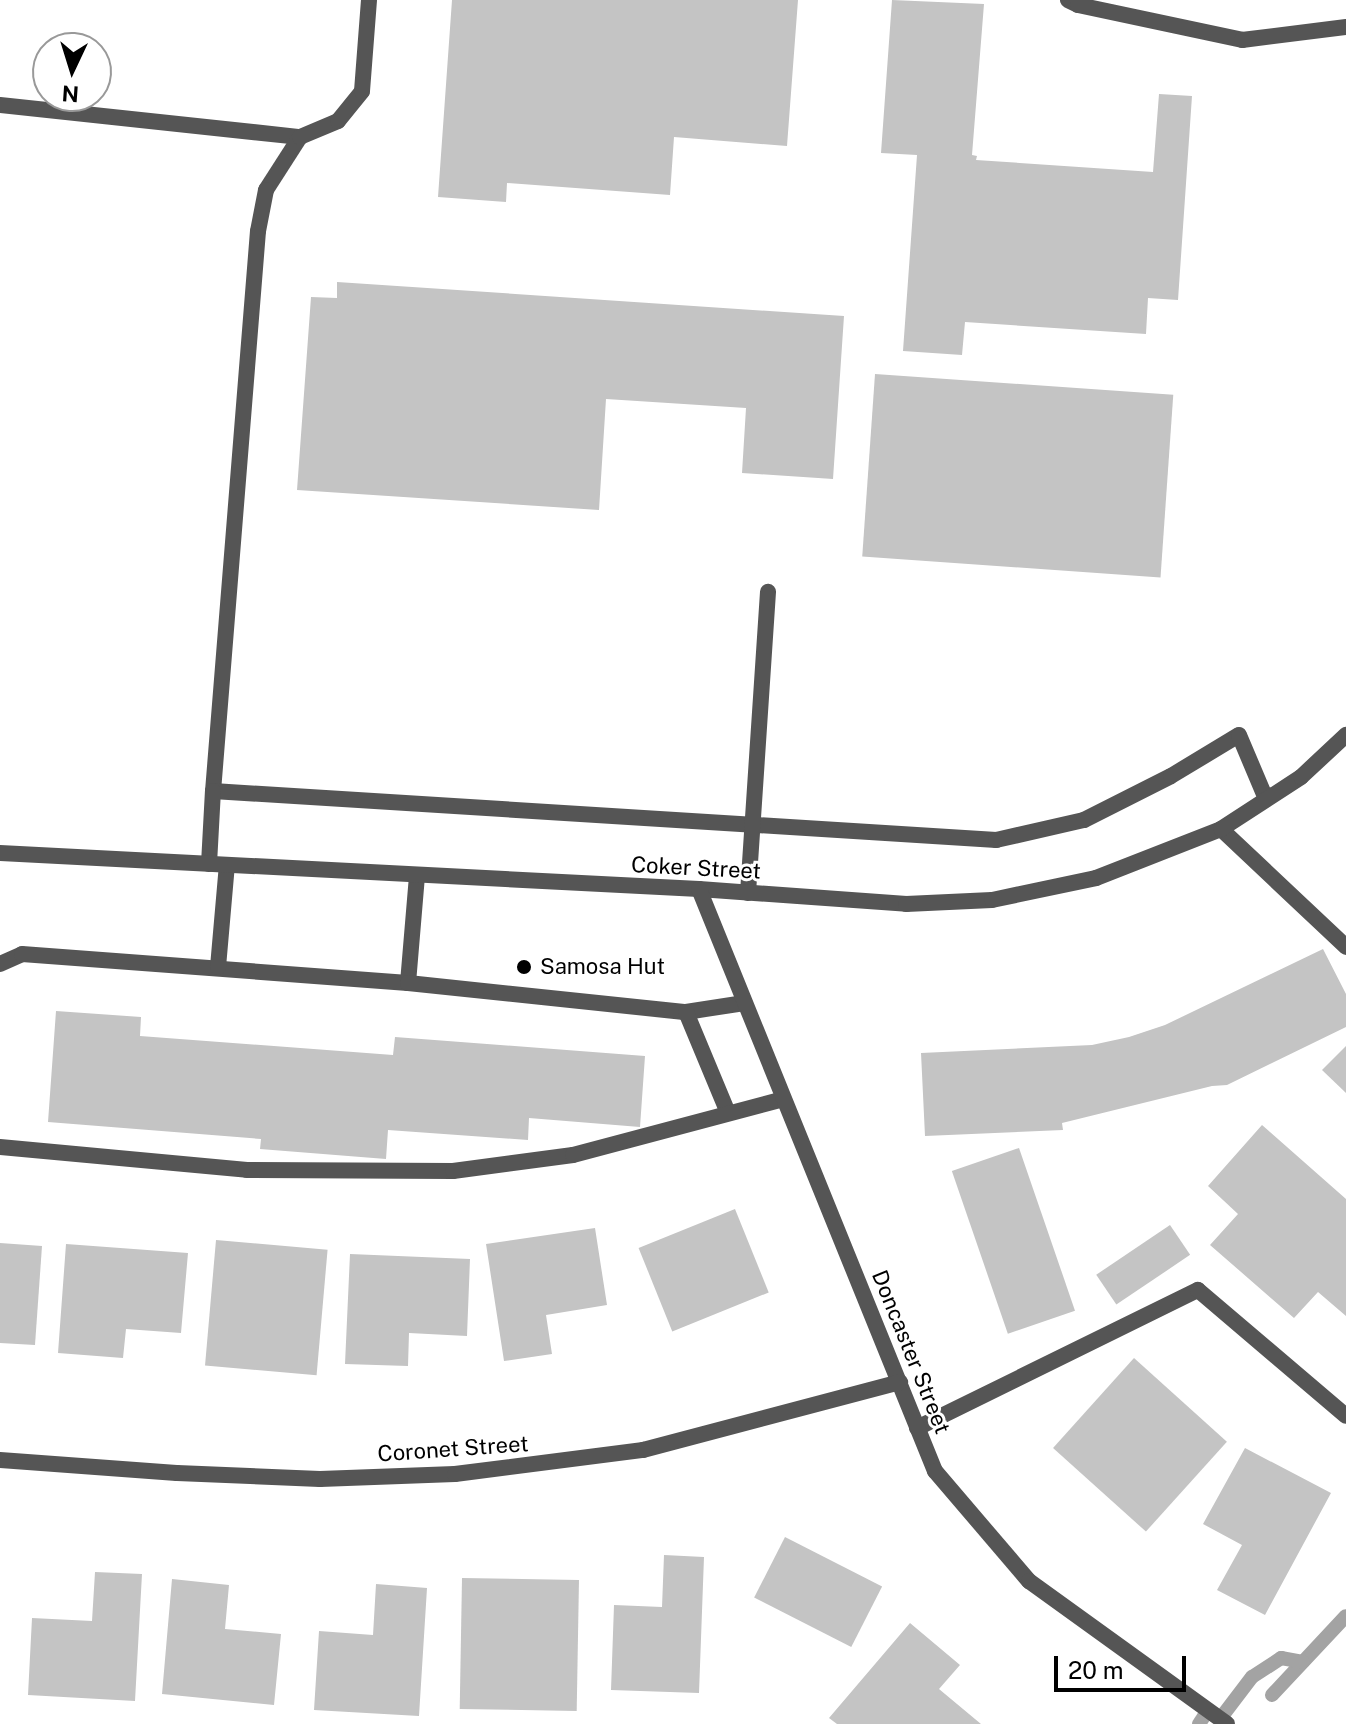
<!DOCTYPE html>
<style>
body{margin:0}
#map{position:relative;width:1346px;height:1724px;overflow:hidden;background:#fff;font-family:"Public Sans",sans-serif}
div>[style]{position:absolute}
.stream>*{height:14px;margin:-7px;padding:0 7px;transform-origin:7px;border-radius:7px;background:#a3a3a3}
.building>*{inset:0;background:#c4c4c4;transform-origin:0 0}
.lane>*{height:16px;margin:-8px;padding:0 8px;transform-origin:8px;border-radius:8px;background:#555}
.street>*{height:16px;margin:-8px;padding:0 8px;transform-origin:8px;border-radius:8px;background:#555}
.dots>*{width:22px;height:22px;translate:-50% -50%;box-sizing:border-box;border:4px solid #fff;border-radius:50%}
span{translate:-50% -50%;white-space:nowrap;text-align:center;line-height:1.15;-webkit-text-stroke:6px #fff;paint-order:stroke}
.street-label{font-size:22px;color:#000}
.poi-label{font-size:22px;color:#000}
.left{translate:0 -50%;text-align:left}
.north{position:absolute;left:32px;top:32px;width:80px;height:80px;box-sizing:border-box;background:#fff;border:2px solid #999;border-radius:50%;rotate:184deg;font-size:22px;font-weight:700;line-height:32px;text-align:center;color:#000}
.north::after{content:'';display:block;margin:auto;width:28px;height:36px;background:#000;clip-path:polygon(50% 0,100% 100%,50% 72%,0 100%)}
.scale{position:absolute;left:1054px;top:1656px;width:132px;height:36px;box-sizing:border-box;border:4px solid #000;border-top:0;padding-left:10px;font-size:24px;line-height:28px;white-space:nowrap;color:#000;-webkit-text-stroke:6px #fff;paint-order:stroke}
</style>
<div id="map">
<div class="stream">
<div style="left:1272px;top:1695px;width:108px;rotate:-46.9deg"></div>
<div style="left:1220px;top:1719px;width:53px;rotate:-52.7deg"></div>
<div style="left:1252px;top:1677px;width:35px;rotate:-33deg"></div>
<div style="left:1281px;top:1658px;width:22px;rotate:10deg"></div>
<div style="left:1199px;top:1724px;width:17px;rotate:-57deg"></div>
</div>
<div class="building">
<div style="clip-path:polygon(452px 0,798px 0,787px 146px,674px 137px,670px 195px,507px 183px,506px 202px,438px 197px)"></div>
<div style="clip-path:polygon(892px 0,984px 4px,972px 155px,977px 156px,976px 160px,1153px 172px,1159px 94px,1192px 96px,1178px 300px,1148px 298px,1146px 334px,965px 322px,962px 355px,903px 351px,917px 155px,881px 153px)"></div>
<div style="clip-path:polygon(337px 282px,844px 316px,833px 479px,742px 473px,746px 408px,606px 399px,599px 510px,297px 490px,311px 297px,337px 298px)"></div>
<div style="left:875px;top:374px;width:299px;height:183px;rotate:4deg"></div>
<div style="clip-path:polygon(1323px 949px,1346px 994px,1346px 1027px,1227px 1085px,1212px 1086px,1062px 1123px,1063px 1130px,925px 1136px,921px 1053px,1092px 1045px,1129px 1037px,1165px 1025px)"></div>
<div style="clip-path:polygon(56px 1011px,141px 1017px,140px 1036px,393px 1055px,395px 1037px,645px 1056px,640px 1127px,529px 1118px,528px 1140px,388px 1130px,386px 1159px,260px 1149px,261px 1139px,48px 1122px)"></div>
<div style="clip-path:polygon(1346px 1046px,1346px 1093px,1322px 1070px)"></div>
<div style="clip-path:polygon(1262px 1125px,1346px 1199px,1346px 1316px,1318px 1292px,1294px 1318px,1210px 1245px,1238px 1214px,1208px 1186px)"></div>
<div style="left:1019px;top:1148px;width:172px;height:71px;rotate:71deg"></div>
<div style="left:735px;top:1209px;width:90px;height:104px;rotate:68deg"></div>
<div style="left:1170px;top:1225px;width:36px;height:89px;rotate:56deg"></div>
<div style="clip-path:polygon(595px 1228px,607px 1305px,546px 1315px,552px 1354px,504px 1361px,486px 1244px)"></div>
<div style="left:216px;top:1240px;width:112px;height:126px;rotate:5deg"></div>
<div style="clip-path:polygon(0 1243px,42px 1246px,35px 1345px,0 1343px)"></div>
<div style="clip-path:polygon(66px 1244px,188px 1253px,181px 1333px,126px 1329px,123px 1358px,58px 1353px)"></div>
<div style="clip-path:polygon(350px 1254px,470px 1259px,467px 1336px,409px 1333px,408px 1366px,345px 1364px)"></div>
<div style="left:1134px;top:1358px;width:125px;height:121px;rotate:42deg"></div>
<div style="clip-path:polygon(1245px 1448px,1331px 1493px,1265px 1615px,1217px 1590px,1242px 1545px,1203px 1524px)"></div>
<div style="left:785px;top:1537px;width:109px;height:68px;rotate:27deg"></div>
<div style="clip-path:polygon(664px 1555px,704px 1557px,699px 1693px,611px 1690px,614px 1605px,662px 1607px)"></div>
<div style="clip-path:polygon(95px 1572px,142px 1574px,135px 1701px,28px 1695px,32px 1618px,92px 1621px)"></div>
<div style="left:462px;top:1578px;width:117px;height:131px;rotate:1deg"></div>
<div style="clip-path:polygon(172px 1579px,229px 1585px,225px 1629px,281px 1634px,274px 1705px,162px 1694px)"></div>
<div style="clip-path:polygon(376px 1584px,427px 1588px,419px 1716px,314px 1710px,319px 1631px,373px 1635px)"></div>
<div style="clip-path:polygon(910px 1623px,960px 1665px,939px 1689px,981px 1724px,837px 1724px,829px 1718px)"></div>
</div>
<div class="lane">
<div style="left:1068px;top:0;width:11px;rotate:27deg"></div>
<div style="left:1078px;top:5px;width:168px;rotate:12deg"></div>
<div style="left:1242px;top:40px;width:105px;rotate:-7.1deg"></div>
<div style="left:0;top:105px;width:302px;rotate:6.1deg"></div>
<div style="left:300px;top:137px;width:63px;rotate:122.7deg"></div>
<div style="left:266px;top:190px;width:42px;rotate:101deg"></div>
<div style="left:258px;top:231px;width:562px;rotate:94.59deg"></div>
<div style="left:213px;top:791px;width:785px;rotate:3.58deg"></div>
<div style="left:996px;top:840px;width:90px;rotate:-12.8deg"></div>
<div style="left:1084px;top:820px;width:97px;rotate:-26.8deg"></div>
<div style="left:1171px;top:776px;width:79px;rotate:-31.1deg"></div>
<div style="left:1239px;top:735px;width:69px;rotate:67.1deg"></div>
<div style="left:300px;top:137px;width:41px;rotate:-22.8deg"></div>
<div style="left:338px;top:121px;width:38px;rotate:-51deg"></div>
<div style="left:362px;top:91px;width:91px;rotate:-85.6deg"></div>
<div style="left:1221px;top:829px;width:172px;rotate:43.3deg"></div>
<div style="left:209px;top:864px;width:73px;rotate:-86.9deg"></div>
<div style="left:748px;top:893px;width:302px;rotate:-86.2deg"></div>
<div style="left:0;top:964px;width:24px;rotate:-24deg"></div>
<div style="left:22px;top:954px;width:387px;rotate:4.3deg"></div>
<div style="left:408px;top:983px;width:108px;rotate:-85.2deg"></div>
<div style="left:218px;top:967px;width:102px;rotate:-85deg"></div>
<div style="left:408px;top:983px;width:280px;rotate:6deg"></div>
<div style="left:686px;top:1012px;width:59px;rotate:-8.8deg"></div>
<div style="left:686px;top:1012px;width:109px;rotate:67.4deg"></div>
<div style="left:0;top:1147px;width:248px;rotate:5.3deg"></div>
<div style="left:247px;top:1170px;width:206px;rotate:0.3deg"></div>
<div style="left:453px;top:1171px;width:121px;rotate:-7.6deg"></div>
<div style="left:573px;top:1155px;width:217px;rotate:-14.9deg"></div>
<div style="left:917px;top:1428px;width:313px;rotate:-26.2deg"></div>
<div style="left:1198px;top:1290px;width:194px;rotate:40.4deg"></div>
</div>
<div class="street">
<div style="left:0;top:853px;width:700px;rotate:2.95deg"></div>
<div style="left:699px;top:889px;width:208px;rotate:4.1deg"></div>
<div style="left:906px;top:904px;width:86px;rotate:-2.7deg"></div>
<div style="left:992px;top:900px;width:106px;rotate:-11.9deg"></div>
<div style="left:1096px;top:878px;width:134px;rotate:-21.4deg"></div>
<div style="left:1221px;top:829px;width:95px;rotate:-33deg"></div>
<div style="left:1301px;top:777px;width:62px;rotate:-43deg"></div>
<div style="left:699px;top:889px;width:628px;rotate:67.93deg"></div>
<div style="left:935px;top:1471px;width:145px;rotate:49.5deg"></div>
<div style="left:1029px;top:1581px;width:244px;rotate:35.8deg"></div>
<div style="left:0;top:1460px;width:177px;rotate:4.2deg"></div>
<div style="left:177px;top:1473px;width:143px;rotate:2.4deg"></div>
<div style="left:320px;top:1479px;width:135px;rotate:-2.1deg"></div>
<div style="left:455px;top:1474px;width:190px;rotate:-7.3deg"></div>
<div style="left:643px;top:1450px;width:266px;rotate:-14.8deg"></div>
</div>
<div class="dots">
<div style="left:524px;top:967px;background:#000"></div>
</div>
<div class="street-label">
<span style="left:696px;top:868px;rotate:3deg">Coker Street</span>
<span style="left:911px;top:1352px;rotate:68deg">Doncaster Street</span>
<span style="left:453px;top:1449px;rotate:-4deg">Coronet Street</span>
</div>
<div class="poi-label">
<span class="left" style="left:540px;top:967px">Samosa Hut</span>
</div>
<div class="north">N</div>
<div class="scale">20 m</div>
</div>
